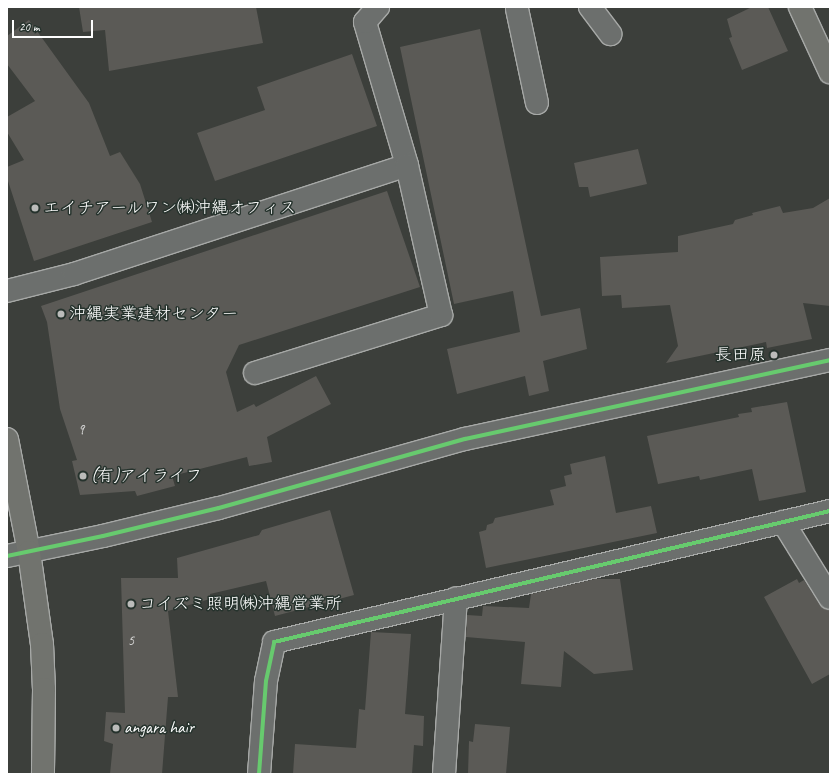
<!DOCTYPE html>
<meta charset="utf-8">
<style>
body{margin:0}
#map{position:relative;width:837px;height:781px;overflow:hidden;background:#3c3f3b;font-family:Caveat,"Klee One",sans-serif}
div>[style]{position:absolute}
.building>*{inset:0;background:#5b5a56}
.roads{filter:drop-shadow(1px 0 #a7a9a7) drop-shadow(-1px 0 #a7a9a7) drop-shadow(0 1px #a7a9a7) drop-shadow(0 -1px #a7a9a7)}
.minor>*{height:22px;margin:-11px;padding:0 11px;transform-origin:11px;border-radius:11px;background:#6c6f6d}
.major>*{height:22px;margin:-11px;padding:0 11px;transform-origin:11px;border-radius:11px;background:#71736e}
.highway>*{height:22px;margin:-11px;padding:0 11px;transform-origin:11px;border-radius:11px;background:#71736e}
.cycleway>*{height:4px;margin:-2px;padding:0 2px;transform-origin:2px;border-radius:2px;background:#67ca6e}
.dots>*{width:11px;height:11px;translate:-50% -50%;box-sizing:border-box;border:2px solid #26332d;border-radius:50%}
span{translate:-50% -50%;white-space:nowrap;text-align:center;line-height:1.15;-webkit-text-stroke:3px #26332d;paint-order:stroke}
.number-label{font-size:15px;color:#d6d6d5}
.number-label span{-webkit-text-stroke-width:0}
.poi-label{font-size:17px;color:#fff}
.left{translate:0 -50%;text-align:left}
.right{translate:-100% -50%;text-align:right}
.frame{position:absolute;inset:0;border:8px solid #fff;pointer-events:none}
.scale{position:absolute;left:12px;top:20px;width:81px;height:18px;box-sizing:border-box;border:2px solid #fff;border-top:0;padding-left:5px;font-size:12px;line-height:14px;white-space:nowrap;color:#fff;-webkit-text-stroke:3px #26332d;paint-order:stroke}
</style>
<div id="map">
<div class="building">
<div style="clip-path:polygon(79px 7px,256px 7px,263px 43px,109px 71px,105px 30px,83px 32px)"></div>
<div style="clip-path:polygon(752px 7px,768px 7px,788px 51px,742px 70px,729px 38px,732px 37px,727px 19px)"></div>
<div style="clip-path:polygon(29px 20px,89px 103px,110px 156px,120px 152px,140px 184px,152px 222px,34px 261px,7px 178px,7px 167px,24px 160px,7px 132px,7px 117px,35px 101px,7px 64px,7px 36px)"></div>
<div style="clip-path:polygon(480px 29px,541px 316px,580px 308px,587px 349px,543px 361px,549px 391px,529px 396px,525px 376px,457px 394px,447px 349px,520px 332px,513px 291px,454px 304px,400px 47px)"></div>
<div style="clip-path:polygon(352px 54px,377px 126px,215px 181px,197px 133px,265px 110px,257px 87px)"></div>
<div style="clip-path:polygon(638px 149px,647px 184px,590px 197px,588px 187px,579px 187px,574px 163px)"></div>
<div style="clip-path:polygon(387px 191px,420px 287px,239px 345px,226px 372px,237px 412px,254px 404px,256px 407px,316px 376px,331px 404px,267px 437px,272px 462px,249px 466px,247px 457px,172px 476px,175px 486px,137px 496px,135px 491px,80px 495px,72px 461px,77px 460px,60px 409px,47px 322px,41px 306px)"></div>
<div style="clip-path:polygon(830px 198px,830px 306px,803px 303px,812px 339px,767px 348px,766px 342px,666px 363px,678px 346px,670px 305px,622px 308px,621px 295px,602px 296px,600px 257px,678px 252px,678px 236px,733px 224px,735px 220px,753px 215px,752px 213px,780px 206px,783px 213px,813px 208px)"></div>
<div style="clip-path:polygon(787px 402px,806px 492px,759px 501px,752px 469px,700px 480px,699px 476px,658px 484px,647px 436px,739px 417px,738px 414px,752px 412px,751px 408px)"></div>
<div style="clip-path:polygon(605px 456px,616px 513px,651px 506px,657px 533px,486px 568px,479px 532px,486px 530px,487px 525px,493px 523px,495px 518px,554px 505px,550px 490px,566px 486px,564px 476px,572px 474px,570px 464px)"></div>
<div style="clip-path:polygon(330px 510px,354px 595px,275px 616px,266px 581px,210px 594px,210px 599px,168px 611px,178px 697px,168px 697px,162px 774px,110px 774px,113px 744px,104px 741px,106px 712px,125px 713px,121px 578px,178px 578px,177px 558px,259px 535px,262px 530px)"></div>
<div style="clip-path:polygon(595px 579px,620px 579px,633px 670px,594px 674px,564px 651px,561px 687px,521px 684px,525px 642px,466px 637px,467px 615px,482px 616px,483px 606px,529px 608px,531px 594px)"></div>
<div style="clip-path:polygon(797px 579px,799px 583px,804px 580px,820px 605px,830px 610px,830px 674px,812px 684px,764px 597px)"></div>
<div style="clip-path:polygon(371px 632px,411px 634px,405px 714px,424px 716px,423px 746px,414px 745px,412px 774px,293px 774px,295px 744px,356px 748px,359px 709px,365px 710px)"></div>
<div style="clip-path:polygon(475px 724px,510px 727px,506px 774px,468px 774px,469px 741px,473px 742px)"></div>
</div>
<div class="roads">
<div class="minor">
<div style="left:590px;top:7px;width:34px;rotate:53deg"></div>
<div style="left:517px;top:9px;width:96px;rotate:78deg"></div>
<div style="left:7px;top:291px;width:69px;rotate:-14.2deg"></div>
<div style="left:74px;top:274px;width:350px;rotate:-18.1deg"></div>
<div style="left:407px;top:165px;width:149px;rotate:-106.4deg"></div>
<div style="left:365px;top:22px;width:20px;rotate:-49deg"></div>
<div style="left:255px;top:373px;width:195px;rotate:-17.3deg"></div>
<div style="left:441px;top:315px;width:154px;rotate:-102.8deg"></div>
<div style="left:783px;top:522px;width:89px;rotate:58.3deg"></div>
<div style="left:7px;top:556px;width:98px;rotate:-11.8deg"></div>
<div style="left:103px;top:536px;width:119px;rotate:-13.6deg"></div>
<div style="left:219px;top:508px;width:255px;rotate:-15.7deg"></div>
<div style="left:465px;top:439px;width:373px;rotate:-12.2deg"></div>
<div style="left:259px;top:774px;width:93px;rotate:-85.7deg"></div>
<div style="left:266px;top:681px;width:40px;rotate:-78deg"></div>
<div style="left:274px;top:642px;width:571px;rotate:-13.26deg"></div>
<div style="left:444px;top:774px;width:176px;rotate:-86.1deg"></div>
</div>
<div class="major">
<div style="left:7px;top:439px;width:115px;rotate:79deg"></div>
<div style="left:29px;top:552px;width:93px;rotate:82deg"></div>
<div style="left:42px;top:644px;width:45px;rotate:87.5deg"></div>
<div style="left:44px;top:689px;width:85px;rotate:90.7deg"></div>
</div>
<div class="highway">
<div style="left:800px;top:7px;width:72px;rotate:65.2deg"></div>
</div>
</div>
<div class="cycleway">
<div style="left:7px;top:556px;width:98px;rotate:-11.8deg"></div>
<div style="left:103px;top:536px;width:119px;rotate:-13.6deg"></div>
<div style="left:219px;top:508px;width:255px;rotate:-15.7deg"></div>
<div style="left:465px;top:439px;width:373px;rotate:-12.2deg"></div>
<div style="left:259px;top:774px;width:93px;rotate:-85.7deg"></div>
<div style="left:266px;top:681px;width:40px;rotate:-78deg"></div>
<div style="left:274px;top:642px;width:571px;rotate:-13.26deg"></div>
</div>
<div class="dots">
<div style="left:35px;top:208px;background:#bbbcba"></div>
<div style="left:61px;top:314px;background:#bbbcba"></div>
<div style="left:774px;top:355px;background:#bbbcba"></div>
<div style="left:83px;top:476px;background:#bbbcba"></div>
<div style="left:131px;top:604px;background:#bbbcba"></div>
<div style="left:116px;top:728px;background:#bbbcba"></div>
</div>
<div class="number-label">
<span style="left:81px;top:430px">9</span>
<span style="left:131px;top:641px">5</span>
</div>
<div class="poi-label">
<span class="left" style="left:43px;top:208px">エイチアールワン㈱沖縄オフィス</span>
<span class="left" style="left:69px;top:314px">沖縄実業建材センター</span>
<span class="right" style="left:766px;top:355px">長田原</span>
<span class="left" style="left:91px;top:476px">(有)アイライフ</span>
<span class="left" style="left:139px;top:604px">コイズミ照明㈱沖縄営業所</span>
<span class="left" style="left:124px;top:728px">angara hair</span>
</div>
<div class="frame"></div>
<div class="scale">20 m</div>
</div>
